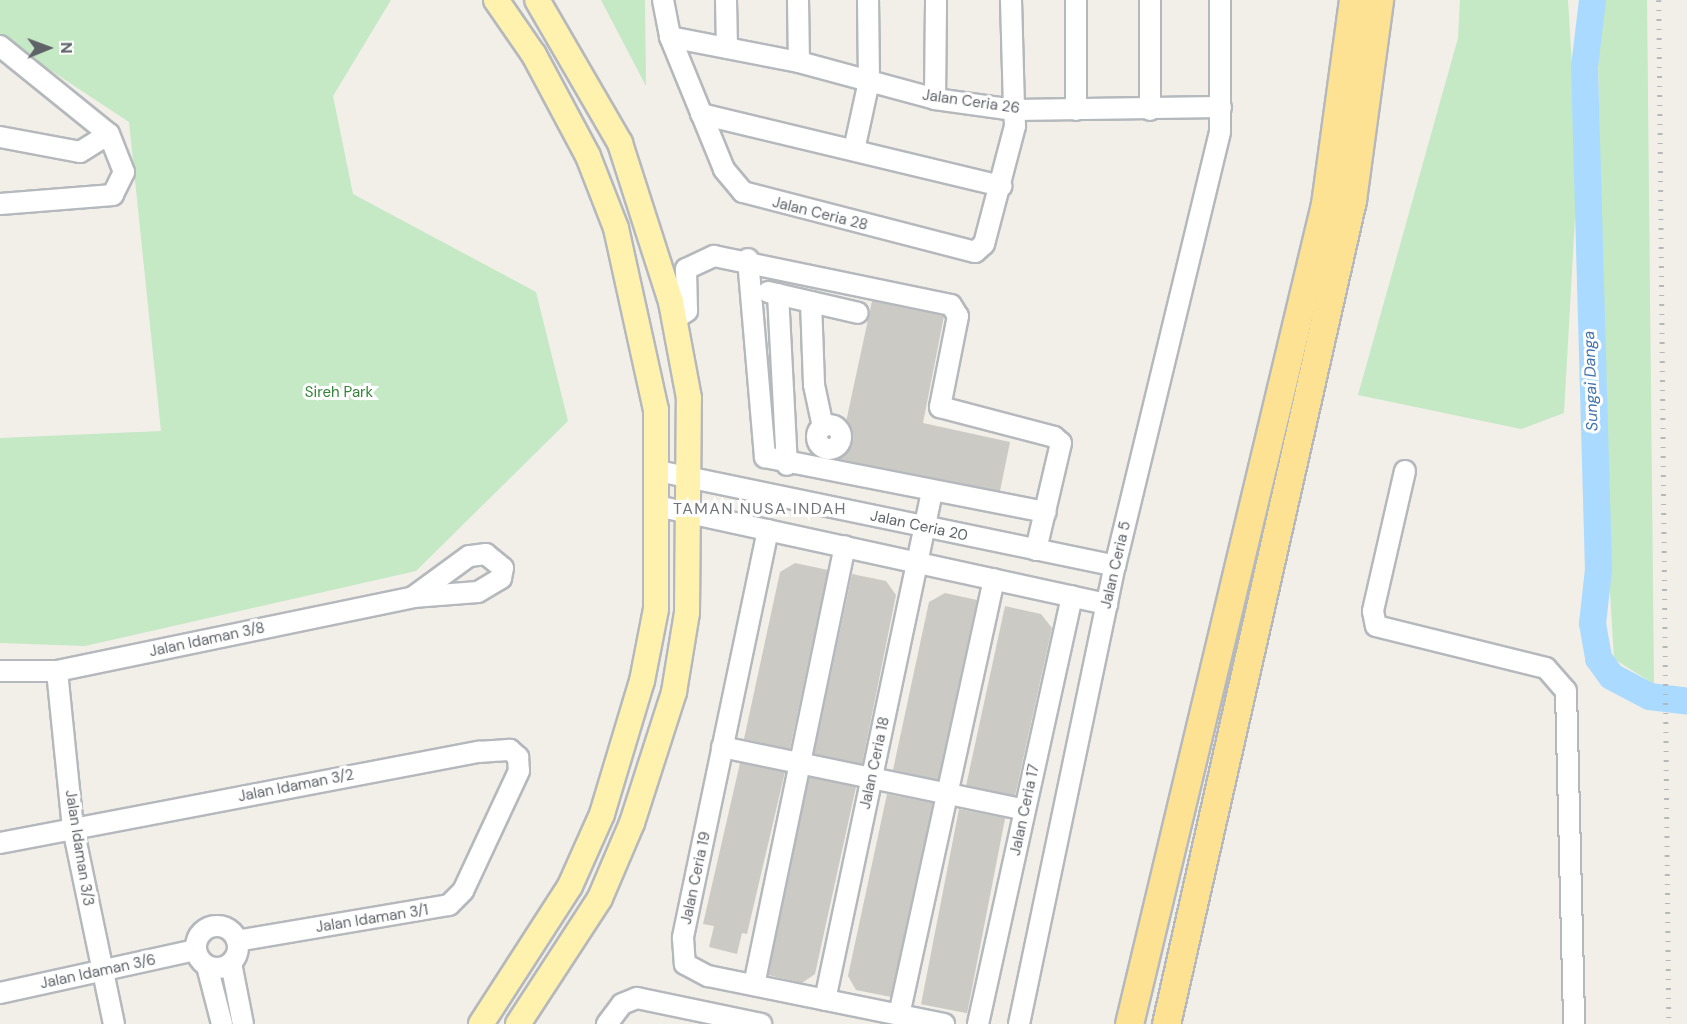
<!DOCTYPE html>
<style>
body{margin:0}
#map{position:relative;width:1687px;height:1024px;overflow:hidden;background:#f1efe8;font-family:"DM Sans",sans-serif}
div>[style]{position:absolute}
.green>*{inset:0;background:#c5e8c5}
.river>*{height:27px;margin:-13.5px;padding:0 13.5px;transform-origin:13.5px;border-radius:13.5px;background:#aadaff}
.building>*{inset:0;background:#cccac5;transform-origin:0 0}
.roads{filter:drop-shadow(2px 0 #b5b8bc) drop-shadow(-2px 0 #b5b8bc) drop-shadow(0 2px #b5b8bc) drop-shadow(0 -2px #b5b8bc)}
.minor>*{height:20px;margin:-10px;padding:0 10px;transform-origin:10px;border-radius:10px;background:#fff}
.minor>.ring{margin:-10px;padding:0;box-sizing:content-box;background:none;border:20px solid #fff;border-radius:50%}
.major>*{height:24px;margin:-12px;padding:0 12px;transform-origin:12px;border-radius:12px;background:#fff2af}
.highway>*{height:27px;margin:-13.5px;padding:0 13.5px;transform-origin:13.5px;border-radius:13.5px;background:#fde293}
.rail>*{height:4.5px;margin-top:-2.25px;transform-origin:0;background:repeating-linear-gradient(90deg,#b6b7b8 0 1.5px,transparent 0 9.5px)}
span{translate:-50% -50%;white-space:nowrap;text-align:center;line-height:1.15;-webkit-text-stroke:6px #fff;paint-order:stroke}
.street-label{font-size:15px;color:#5f6368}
.park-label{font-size:15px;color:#348238}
.water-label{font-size:16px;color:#4174aa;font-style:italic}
.neighbourhood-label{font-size:16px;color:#70757a;letter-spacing:1.5px}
.north{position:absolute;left:18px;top:18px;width:60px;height:60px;-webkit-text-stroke:4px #fff;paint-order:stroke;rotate:89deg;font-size:16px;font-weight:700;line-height:24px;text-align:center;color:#5f6368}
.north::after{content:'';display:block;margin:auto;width:21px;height:27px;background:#5f6368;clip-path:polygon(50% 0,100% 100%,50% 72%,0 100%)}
</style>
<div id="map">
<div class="green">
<div style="clip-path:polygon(0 0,391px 0,333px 96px,353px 194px,536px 292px,568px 421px,416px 571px,85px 646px,0 643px,0 438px,161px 431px,129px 122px,0 37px)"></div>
<div style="clip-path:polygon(601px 0,645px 0,646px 86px)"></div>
<div style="clip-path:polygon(1460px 0,1568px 0,1578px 165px,1564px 413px,1521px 429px,1358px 395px,1458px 38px)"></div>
<div style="clip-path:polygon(1597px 0,1647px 0,1654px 684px,1614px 659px,1607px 541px)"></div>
</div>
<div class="river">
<div style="left:1592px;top:0;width:66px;rotate:96.9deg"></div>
<div style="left:1584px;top:66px;width:503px;rotate:88.41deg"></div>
<div style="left:1598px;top:569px;width:54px;rotate:96.3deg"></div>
<div style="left:1592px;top:623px;width:36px;rotate:80deg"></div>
<div style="left:1598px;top:658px;width:22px;rotate:54deg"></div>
<div style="left:1611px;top:676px;width:43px;rotate:27.8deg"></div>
<div style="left:1649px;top:696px;width:38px;rotate:7deg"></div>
</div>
<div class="building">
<div style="clip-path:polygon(872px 301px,944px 316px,923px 423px,1010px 442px,1000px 491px,838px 459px)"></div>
<div style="clip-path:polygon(795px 563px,828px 570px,790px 749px,744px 739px,780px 572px)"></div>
<div style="clip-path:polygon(852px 574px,886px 581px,896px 595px,862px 764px,814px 754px)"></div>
<div style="clip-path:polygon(945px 593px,977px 600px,938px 780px,893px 770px,929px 602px)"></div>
<div style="clip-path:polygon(1005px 606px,1041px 614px,1052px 628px,1015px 796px,966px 786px)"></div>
<div style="clip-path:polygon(740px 763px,785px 772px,747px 934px,742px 933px,737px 954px,709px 947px,714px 926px,703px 924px)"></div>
<div style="clip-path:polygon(809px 777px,856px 787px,815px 974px,802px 983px,768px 975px)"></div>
<div style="clip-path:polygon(887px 794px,933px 803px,891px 997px,856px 990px,848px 976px)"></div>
<div style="left:959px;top:809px;width:47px;height:199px;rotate:11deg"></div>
</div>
<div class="roads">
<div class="minor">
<div style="left:663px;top:0;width:38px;rotate:79deg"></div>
<div style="left:726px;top:0;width:48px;rotate:88.8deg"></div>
<div style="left:798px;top:0;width:62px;rotate:89.1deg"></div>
<div style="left:1011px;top:0;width:110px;rotate:88.4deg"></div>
<div style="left:1014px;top:110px;width:16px;rotate:86deg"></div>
<div style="left:1015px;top:126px;width:122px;rotate:104.7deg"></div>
<div style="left:984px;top:244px;width:12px;rotate:138deg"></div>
<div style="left:975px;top:252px;width:240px;rotate:-165.5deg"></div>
<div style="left:743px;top:192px;width:30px;rotate:-130deg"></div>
<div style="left:724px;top:169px;width:143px;rotate:-112.2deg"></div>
<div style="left:670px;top:37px;width:131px;rotate:11deg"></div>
<div style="left:799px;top:62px;width:141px;rotate:15.2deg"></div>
<div style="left:935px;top:99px;width:80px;rotate:7.9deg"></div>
<div style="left:1014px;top:110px;width:207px;rotate:-0.8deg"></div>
<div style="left:0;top:46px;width:140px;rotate:38.9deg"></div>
<div style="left:109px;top:134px;width:41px;rotate:68.5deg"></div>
<div style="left:124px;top:172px;width:25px;rotate:116deg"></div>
<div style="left:113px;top:195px;width:113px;rotate:175.4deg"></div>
<div style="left:935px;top:99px;width:99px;rotate:-89.4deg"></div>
<div style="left:1076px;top:110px;width:110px;rotate:-90deg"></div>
<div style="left:1150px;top:110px;width:110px;rotate:-90deg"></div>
<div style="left:701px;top:114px;width:309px;rotate:13.5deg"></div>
<div style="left:0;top:137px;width:81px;rotate:10.6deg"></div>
<div style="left:80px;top:152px;width:34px;rotate:-32deg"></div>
<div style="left:854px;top:150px;width:71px;rotate:-77.7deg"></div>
<div style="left:869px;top:81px;width:81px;rotate:-90.7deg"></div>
<div style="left:748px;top:259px;width:199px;rotate:85.1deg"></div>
<div style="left:765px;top:457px;width:286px;rotate:11.1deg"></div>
<div style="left:768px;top:292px;width:92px;rotate:13.1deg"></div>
<div style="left:778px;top:294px;width:171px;rotate:87deg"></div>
<div style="left:811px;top:302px;width:83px;rotate:87.9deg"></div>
<div style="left:814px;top:385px;width:43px;rotate:77.9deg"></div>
<div style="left:674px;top:320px;width:16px;rotate:-35deg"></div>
<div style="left:687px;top:311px;width:42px;rotate:-91.4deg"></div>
<div style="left:686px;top:269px;width:31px;rotate:-25deg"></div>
<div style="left:714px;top:256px;width:242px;rotate:11.7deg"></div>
<div style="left:951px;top:305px;width:13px;rotate:58deg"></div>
<div style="left:958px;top:316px;width:93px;rotate:101.2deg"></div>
<div style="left:940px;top:407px;width:118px;rotate:14.7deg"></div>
<div style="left:1054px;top:437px;width:9px;rotate:41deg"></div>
<div style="left:1061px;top:443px;width:110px;rotate:103.2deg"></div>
<div class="ring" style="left:817px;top:425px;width:4px;height:4px"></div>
<div style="left:658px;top:471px;width:467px;rotate:11.7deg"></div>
<div style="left:1405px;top:471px;width:144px;rotate:102.9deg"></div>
<div style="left:1373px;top:611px;width:15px;rotate:79deg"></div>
<div style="left:1376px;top:626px;width:175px;rotate:13.9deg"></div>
<div style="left:1546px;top:668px;width:30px;rotate:49deg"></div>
<div style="left:1566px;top:691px;width:333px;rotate:88.6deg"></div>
<div style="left:657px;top:506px;width:461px;rotate:12.3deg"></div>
<div style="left:768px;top:530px;width:417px;rotate:101.8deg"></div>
<div style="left:683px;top:938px;width:26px;rotate:86deg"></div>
<div style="left:685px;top:964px;width:26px;rotate:28deg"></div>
<div style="left:708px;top:976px;width:241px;rotate:11.5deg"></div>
<div style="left:0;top:671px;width:57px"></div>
<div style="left:57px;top:671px;width:364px;rotate:-11.7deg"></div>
<div style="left:413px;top:597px;width:65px;rotate:-4.4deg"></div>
<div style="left:478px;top:592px;width:27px;rotate:-31deg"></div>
<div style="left:501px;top:578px;width:10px;rotate:-79deg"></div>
<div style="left:503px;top:568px;width:22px;rotate:-141deg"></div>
<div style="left:486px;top:554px;width:17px;rotate:173deg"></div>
<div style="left:469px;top:556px;width:69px;rotate:143.8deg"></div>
<div style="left:57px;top:671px;width:158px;rotate:84.2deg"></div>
<div style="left:73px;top:828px;width:200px;rotate:78.2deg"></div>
<div style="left:722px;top:747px;width:309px;rotate:11.7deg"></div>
<div style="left:0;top:843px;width:488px;rotate:-10.8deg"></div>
<div style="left:479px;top:752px;width:31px;rotate:-4deg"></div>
<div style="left:510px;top:750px;width:11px;rotate:41deg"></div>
<div style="left:518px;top:757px;width:14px;rotate:86deg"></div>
<div style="left:519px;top:771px;width:132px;rotate:115deg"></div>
<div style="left:463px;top:891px;width:20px;rotate:135deg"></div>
<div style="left:449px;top:905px;width:215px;rotate:170.4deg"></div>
<div class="ring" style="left:196px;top:926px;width:22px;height:22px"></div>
<div style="left:231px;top:963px;width:62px;rotate:78.9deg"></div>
<div style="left:207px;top:966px;width:60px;rotate:75.5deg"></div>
<div style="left:754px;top:985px;width:448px;rotate:-78.3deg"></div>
<div style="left:0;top:993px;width:200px;rotate:-12.4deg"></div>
<div style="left:825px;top:1000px;width:519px;rotate:-78.11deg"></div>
<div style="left:899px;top:1015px;width:446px;rotate:-77.7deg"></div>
<div style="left:607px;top:1024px;width:25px;rotate:-53deg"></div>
<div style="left:622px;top:1004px;width:16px;rotate:-22deg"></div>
<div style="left:637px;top:998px;width:127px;rotate:11.8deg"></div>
<div style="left:978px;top:1024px;width:438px;rotate:-77.6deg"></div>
<div style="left:1019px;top:1024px;width:468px;rotate:-78.2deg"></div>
<div style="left:1115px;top:566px;width:447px;rotate:-76.4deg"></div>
<div style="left:1220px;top:131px;width:131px;rotate:-90deg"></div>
</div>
<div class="major">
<div style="left:481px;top:1024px;width:164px;rotate:-57.2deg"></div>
<div style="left:570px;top:886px;width:79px;rotate:-66deg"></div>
<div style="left:602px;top:814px;width:139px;rotate:-73.3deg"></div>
<div style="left:642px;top:681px;width:73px;rotate:-79deg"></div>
<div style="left:656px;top:609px;width:199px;rotate:-90deg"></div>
<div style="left:656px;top:410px;width:186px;rotate:-102.4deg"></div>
<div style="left:616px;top:228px;width:77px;rotate:-111.3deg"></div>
<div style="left:588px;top:156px;width:115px;rotate:-118.1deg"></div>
<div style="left:534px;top:55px;width:67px;rotate:-124.6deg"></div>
<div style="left:518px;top:1024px;width:150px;rotate:-56.9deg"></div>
<div style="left:600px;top:898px;width:82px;rotate:-66.9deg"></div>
<div style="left:632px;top:823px;width:138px;rotate:-72.2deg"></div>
<div style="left:674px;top:692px;width:80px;rotate:-80.7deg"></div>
<div style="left:687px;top:613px;width:215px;rotate:-89.5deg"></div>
<div style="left:689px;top:398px;width:98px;rotate:-100.6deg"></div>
<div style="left:671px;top:302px;width:167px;rotate:-107.8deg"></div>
<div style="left:620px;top:143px;width:165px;rotate:-120.1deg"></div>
</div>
<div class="highway">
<div style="left:1129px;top:1024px;width:843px;rotate:-76.56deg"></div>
<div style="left:1325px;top:204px;width:206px;rotate:-82.2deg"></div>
<div style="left:1166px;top:1024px;width:845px;rotate:-77.28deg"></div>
<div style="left:1352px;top:200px;width:202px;rotate:-82.3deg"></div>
</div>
</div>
<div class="rail">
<div style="left:1659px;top:0;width:1024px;rotate:89.44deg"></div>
</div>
<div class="street-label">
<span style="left:971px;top:102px;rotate:8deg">Jalan Ceria 26</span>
<span style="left:820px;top:214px;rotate:14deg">Jalan Ceria 28</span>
<span style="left:919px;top:526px;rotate:12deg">Jalan Ceria 20</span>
<span style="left:1116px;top:565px;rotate:-77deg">Jalan Ceria 5</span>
<span style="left:207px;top:640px;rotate:-12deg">Jalan Idaman 3/8</span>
<span style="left:875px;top:763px;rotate:-78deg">Jalan Ceria 18</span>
<span style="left:296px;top:786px;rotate:-11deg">Jalan Idaman 3/2</span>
<span style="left:1025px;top:810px;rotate:-78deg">Jalan Ceria 17</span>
<span style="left:79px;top:848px;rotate:81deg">Jalan Idaman 3/3</span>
<span style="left:696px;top:878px;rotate:-78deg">Jalan Ceria 19</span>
<span style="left:372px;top:919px;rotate:-9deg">Jalan Idaman 3/1</span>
<span style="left:98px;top:972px;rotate:-12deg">Jalan Idaman 3/6</span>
</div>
<div class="park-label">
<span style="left:339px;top:393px">Sireh Park</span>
</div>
<div class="water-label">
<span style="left:1591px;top:381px;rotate:-92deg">Sungai Danga</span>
</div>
<div class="neighbourhood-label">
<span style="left:760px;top:509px">TAMAN NUSA INDAH</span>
</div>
<div class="north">N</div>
</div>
